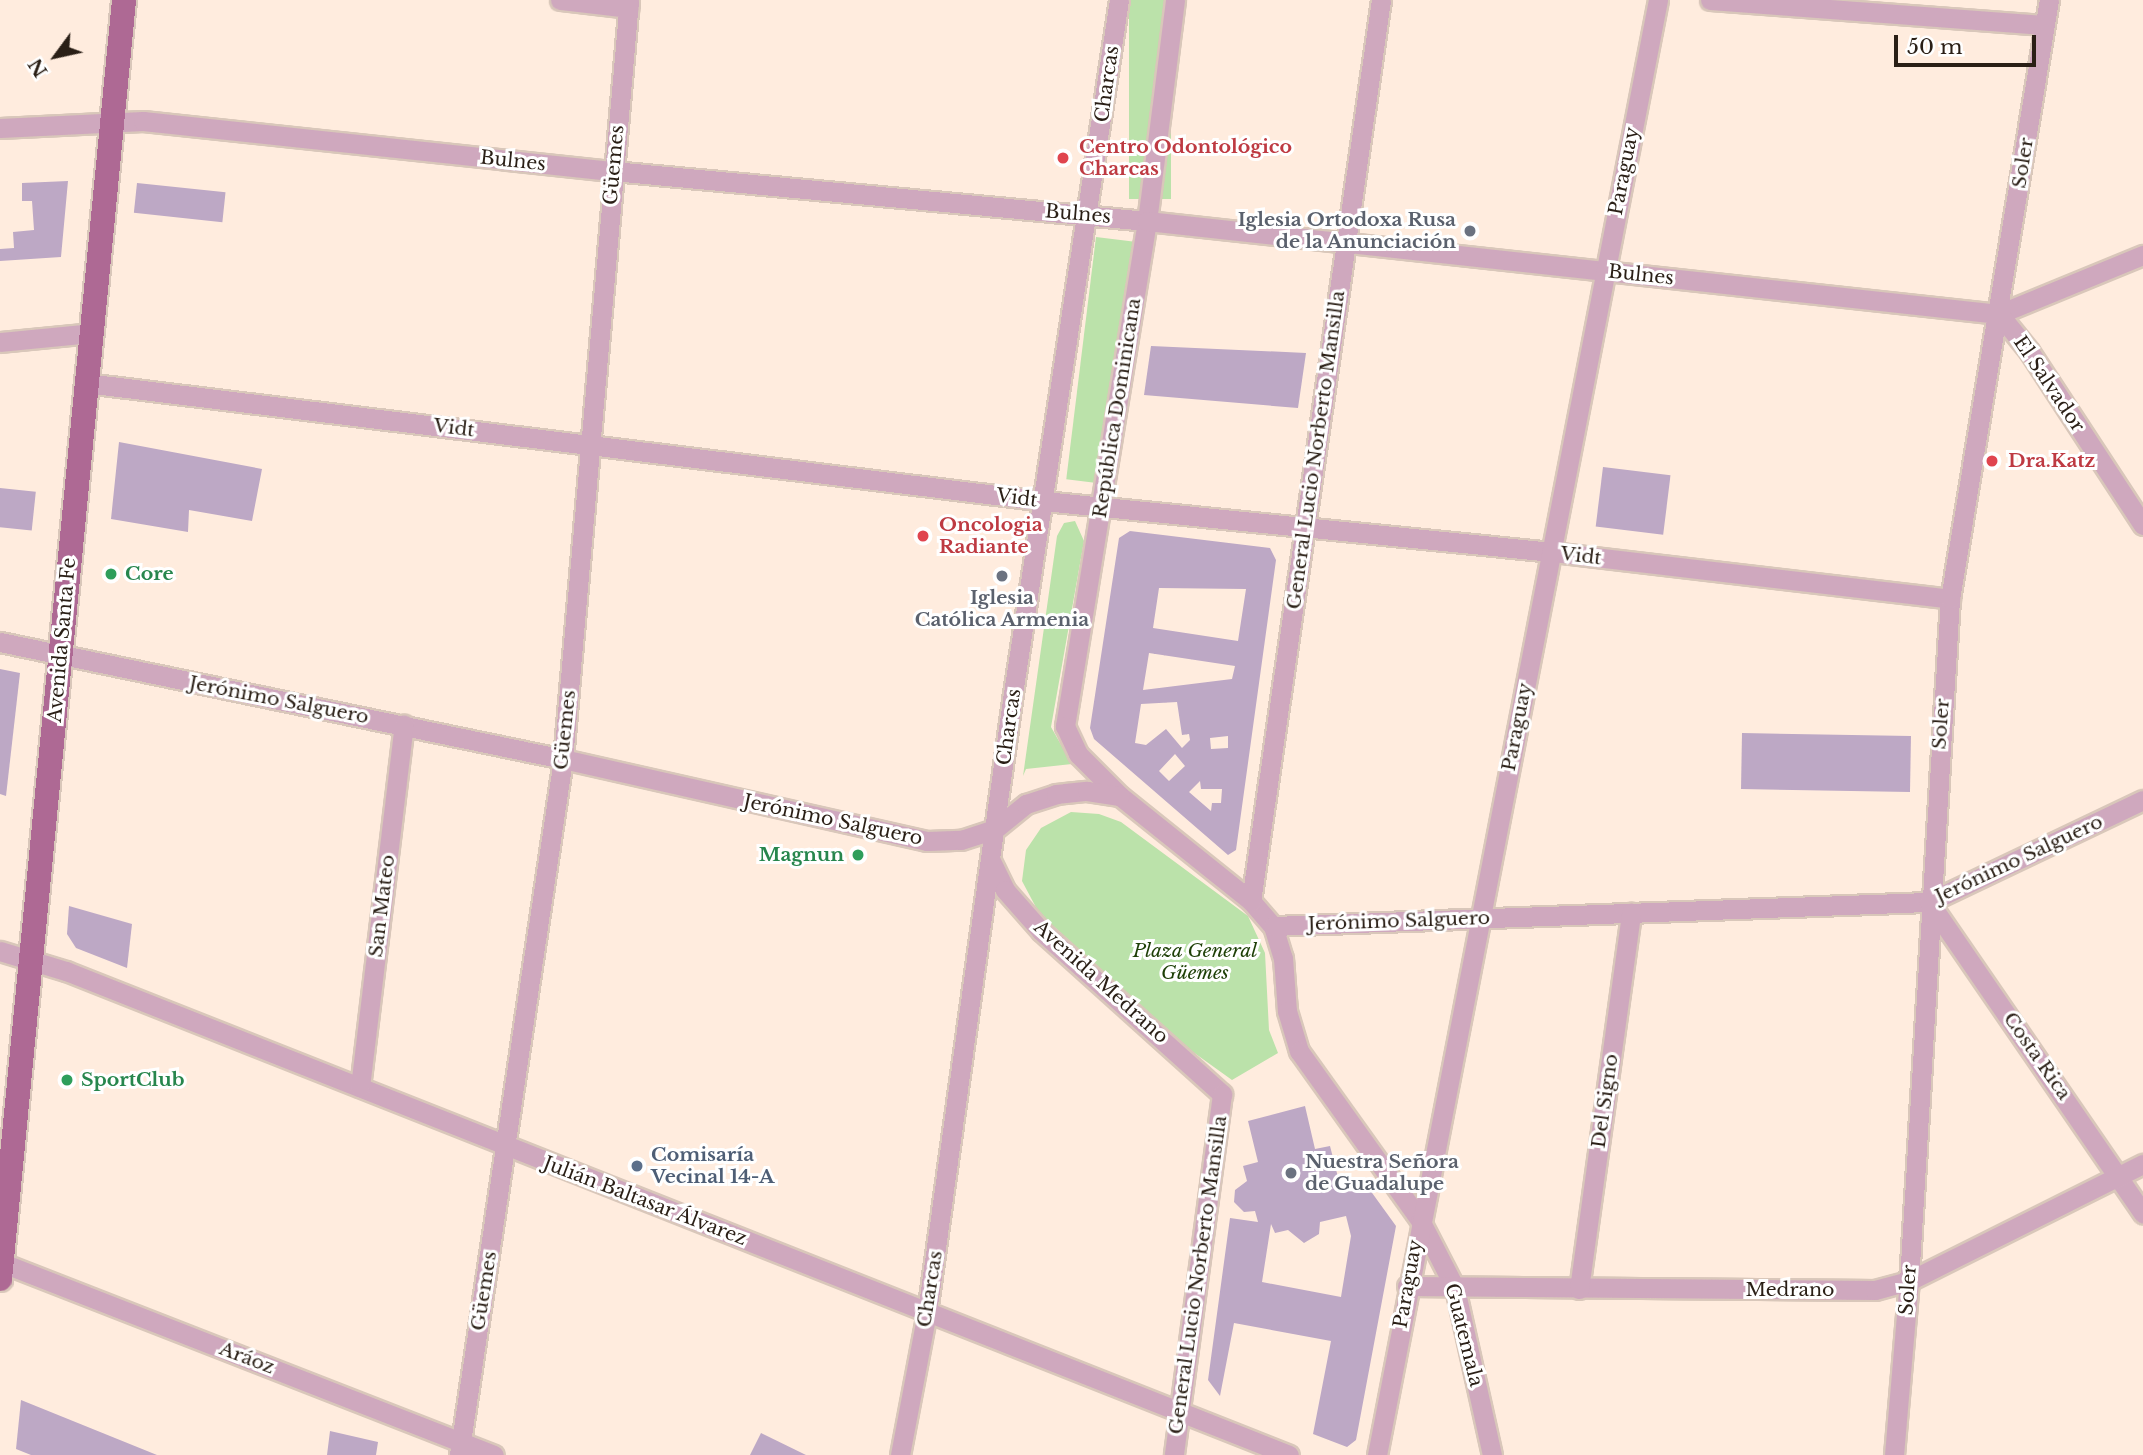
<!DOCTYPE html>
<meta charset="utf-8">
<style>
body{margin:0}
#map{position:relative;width:2143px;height:1455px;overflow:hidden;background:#ffecde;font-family:"Libre Baskerville",serif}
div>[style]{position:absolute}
.green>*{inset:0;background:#bbe2aa;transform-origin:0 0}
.building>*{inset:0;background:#bda8c5;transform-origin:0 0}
.roads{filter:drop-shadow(2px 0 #d9c7ba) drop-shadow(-2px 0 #d9c7ba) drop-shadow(0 2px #d9c7ba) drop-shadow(0 -2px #d9c7ba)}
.minor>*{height:19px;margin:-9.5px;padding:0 9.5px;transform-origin:9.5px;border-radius:9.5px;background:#cfa8be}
.major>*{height:24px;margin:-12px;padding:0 12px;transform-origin:12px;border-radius:12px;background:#ae6994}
.dots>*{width:19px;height:19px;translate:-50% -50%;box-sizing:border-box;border:4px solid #fff;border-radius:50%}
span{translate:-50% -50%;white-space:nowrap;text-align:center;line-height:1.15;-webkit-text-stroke:6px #fff;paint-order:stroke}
.street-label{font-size:19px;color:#2a1f16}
.health-label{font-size:19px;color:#be3a42;font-weight:700}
.left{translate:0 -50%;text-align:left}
.worship-label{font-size:19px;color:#5b616d;font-weight:700}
.right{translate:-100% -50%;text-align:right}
.leisure-label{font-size:19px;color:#27864d;font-weight:700}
.park-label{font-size:19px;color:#1d3f06;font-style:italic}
.service-label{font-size:19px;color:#4e5e75;font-weight:700}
.north{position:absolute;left:21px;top:21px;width:70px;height:70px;-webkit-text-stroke:5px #fff;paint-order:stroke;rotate:237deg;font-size:19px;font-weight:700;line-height:28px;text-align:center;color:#2a1f16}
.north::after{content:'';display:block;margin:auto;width:24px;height:32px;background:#2a1f16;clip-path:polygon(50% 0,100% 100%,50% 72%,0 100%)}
.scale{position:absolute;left:1894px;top:35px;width:142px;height:32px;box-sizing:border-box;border:4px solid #2a1f16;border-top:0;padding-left:9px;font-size:21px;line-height:24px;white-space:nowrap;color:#2a1f16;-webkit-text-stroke:5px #fff;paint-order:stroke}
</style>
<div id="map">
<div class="green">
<div style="left:1129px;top:0;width:42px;height:199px"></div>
<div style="left:1096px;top:237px;width:41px;height:244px;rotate:7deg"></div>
<div style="clip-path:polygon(1075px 521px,1084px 541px,1051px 727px,1072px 764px,1026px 769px,1023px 776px,1057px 536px,1064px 523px)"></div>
<div style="clip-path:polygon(1071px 812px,1099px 814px,1121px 822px,1248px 916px,1265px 953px,1269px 1030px,1278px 1053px,1232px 1080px,1186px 1047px,1039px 913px,1022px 881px,1026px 850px,1041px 828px)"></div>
</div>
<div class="building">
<div style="clip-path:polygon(68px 181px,61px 257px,0 261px,0 249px,14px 248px,13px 232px,34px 230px,32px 201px,22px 201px,22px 183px)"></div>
<div style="left:137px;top:183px;width:89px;height:30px;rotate:6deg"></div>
<div style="clip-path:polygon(1151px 346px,1306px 353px,1298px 408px,1144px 395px)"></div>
<div style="clip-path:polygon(119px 442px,262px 469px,252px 521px,189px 510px,188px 532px,111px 519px)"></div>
<div style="left:1603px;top:467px;width:68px;height:60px;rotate:7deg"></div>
<div style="left:0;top:488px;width:36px;height:39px;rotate:6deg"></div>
<div style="clip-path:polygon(evenodd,1130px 531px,1270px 548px,1276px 560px,1236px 850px,1228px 855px,1094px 739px,1090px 728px,1119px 538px,1130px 531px,1159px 588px,1246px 589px,1238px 641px,1153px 628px,1159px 588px,1130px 531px,1149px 653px,1235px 666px,1232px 679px,1143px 690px,1149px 653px,1130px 531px,1177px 702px,1182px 735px,1189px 734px,1190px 740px,1182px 748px,1166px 729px,1146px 745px,1135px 743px,1141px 704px,1177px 702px,1130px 531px,1228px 736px,1228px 748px,1211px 749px,1210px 738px,1228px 736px,1130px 531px,1175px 754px,1185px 766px,1169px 781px,1159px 771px,1175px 754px,1130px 531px,1200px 781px,1201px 789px,1222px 789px,1221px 803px,1212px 803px,1211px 811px,1189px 792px,1200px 781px)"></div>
<div style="clip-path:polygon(0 669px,20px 673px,6px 796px,0 794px)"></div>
<div style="left:1742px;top:733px;width:169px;height:56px;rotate:1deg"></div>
<div style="clip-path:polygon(69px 906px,132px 924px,127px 968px,76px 948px,67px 934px)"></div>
<div style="clip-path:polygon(evenodd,1305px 1106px,1315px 1149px,1330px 1146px,1340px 1185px,1362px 1179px,1396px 1226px,1356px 1440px,1347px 1447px,1313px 1434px,1331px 1341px,1234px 1323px,1220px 1396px,1208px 1380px,1230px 1218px,1258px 1222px,1255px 1211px,1244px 1212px,1234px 1202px,1235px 1190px,1247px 1181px,1243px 1166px,1258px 1162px,1248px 1121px,1305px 1106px,1346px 1216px,1351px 1236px,1341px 1297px,1262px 1282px,1271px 1224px,1275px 1233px,1288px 1230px,1304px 1243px,1319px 1234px,1320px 1222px,1346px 1216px)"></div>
<div style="clip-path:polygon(21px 1400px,157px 1455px,31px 1455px,16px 1449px)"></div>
<div style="clip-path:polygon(330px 1431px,378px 1442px,376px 1455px,327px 1455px)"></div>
<div style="clip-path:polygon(761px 1433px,806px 1455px,750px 1455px)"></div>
</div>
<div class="roads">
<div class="minor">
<div style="left:560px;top:0;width:69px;rotate:6.6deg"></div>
<div style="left:1175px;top:0;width:223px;rotate:97.2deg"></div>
<div style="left:1147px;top:221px;width:512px;rotate:99.22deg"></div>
<div style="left:1065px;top:726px;width:31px;rotate:65deg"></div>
<div style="left:1078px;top:754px;width:59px;rotate:45deg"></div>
<div style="left:1120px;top:796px;width:168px;rotate:38.7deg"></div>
<div style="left:1251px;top:901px;width:33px;rotate:49deg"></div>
<div style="left:1273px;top:926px;width:34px;rotate:73deg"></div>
<div style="left:1283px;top:958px;width:53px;rotate:85.7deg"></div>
<div style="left:1287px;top:1011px;width:42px;rotate:73.3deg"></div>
<div style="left:1299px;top:1051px;width:208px;rotate:54.4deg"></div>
<div style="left:1420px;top:1220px;width:76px;rotate:62.8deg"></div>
<div style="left:1455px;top:1288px;width:171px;rotate:77.5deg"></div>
<div style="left:1710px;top:0;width:335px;rotate:4.3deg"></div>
<div style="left:0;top:128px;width:143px;rotate:-2.8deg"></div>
<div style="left:143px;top:121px;width:473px;rotate:6.1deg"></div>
<div style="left:613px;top:171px;width:536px;rotate:5.35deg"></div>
<div style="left:1147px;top:221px;width:857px;rotate:6.23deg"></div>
<div style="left:1999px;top:314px;width:156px;rotate:-22.3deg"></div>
<div style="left:1999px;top:314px;width:48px;rotate:51deg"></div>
<div style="left:2029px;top:351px;width:208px;rotate:56.8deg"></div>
<div style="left:0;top:342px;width:92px;rotate:-5.6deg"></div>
<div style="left:86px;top:383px;width:965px;rotate:7.02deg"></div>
<div style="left:1044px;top:501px;width:511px;rotate:5.73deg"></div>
<div style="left:1552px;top:552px;width:401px;rotate:6.7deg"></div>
<div style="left:0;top:642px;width:575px;rotate:11.74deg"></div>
<div style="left:563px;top:759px;width:373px;rotate:12.7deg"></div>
<div style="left:927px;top:841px;width:34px;rotate:-2deg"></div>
<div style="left:961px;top:840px;width:36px;rotate:-18deg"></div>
<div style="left:995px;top:829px;width:40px;rotate:-39deg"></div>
<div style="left:1026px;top:804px;width:32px;rotate:-18deg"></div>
<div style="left:1056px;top:794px;width:31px;rotate:-6deg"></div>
<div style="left:1087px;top:791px;width:33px;rotate:9deg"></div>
<div style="left:991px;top:861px;width:32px;rotate:64deg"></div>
<div style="left:1005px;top:890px;width:55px;rotate:48.7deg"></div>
<div style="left:1041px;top:931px;width:244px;rotate:42deg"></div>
<div style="left:1222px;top:1094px;width:364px;rotate:97.6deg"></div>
<div style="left:1251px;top:901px;width:910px;rotate:-81.79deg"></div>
<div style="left:1929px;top:902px;width:378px;rotate:55.5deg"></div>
<div style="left:1273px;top:926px;width:656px;rotate:-2.1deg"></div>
<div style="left:1929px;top:902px;width:237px;rotate:-25.5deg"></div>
<div style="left:0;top:951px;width:69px;rotate:16.9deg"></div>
<div style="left:66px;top:971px;width:1315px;rotate:21.59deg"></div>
<div style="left:360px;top:1087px;width:365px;rotate:-83.1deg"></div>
<div style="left:0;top:1262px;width:530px;rotate:21.34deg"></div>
<div style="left:1407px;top:1286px;width:468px;rotate:0.5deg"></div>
<div style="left:1875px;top:1290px;width:35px;rotate:-15deg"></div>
<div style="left:1909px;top:1281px;width:262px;rotate:-26.6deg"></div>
<div style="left:1579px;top:1289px;width:380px;rotate:-82.1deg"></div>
<div style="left:459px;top:1455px;width:704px;rotate:-81.5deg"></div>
<div style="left:563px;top:759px;width:762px;rotate:-85.03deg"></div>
<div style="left:900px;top:1455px;width:146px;rotate:-79.3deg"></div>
<div style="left:927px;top:1312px;width:618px;rotate:-82.09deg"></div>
<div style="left:1012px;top:700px;width:708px;rotate:-81.31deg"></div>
<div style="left:1377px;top:1455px;width:1482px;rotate:-79.07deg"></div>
<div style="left:1894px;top:1455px;width:175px;rotate:-85.1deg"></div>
<div style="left:1909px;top:1281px;width:683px;rotate:-86.56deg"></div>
<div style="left:1950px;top:599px;width:607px;rotate:-80.62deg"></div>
</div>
<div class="major">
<div style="left:0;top:1279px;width:1285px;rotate:-84.46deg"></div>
</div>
</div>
<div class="dots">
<div style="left:1063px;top:158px;background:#e0444e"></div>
<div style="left:1470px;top:231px;background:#6b7280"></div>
<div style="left:1992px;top:461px;background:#e0444e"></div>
<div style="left:923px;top:536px;background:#e0444e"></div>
<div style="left:111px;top:574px;background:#2e9e5b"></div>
<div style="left:1002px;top:576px;background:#6b7280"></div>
<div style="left:858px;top:855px;background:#2e9e5b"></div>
<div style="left:67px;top:1080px;background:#2e9e5b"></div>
<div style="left:637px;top:1166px;background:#5c6f8a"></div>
<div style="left:1291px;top:1173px;background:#6b7280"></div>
</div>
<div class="street-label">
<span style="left:1107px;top:84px;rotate:-82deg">Charcas</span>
<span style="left:513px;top:161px;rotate:6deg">Bulnes</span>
<span style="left:2023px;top:163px;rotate:-81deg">Soler</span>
<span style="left:614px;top:165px;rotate:-85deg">Güemes</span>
<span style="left:1624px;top:171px;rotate:-79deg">Paraguay</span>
<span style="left:1078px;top:214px;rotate:5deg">Bulnes</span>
<span style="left:1641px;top:275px;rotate:6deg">Bulnes</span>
<span style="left:2049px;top:384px;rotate:56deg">El Salvador</span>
<span style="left:1117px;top:408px;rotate:-81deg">República Dominicana</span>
<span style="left:454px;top:428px;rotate:7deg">Vidt</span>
<span style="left:1316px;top:450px;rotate:-82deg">General Lucio Norberto Mansilla</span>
<span style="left:1017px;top:498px;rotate:7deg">Vidt</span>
<span style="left:1581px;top:556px;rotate:7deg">Vidt</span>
<span style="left:62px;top:640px;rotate:-85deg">Avenida Santa Fe</span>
<span style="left:279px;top:700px;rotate:11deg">Jerónimo Salguero</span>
<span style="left:1941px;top:724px;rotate:-86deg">Soler</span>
<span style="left:1009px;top:727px;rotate:-82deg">Charcas</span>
<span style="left:1517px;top:727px;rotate:-79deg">Paraguay</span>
<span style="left:565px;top:730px;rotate:-84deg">Güemes</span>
<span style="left:833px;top:820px;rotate:12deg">Jerónimo Salguero</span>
<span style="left:2019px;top:859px;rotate:-25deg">Jerónimo Salguero</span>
<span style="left:382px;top:906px;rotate:-83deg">San Mateo</span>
<span style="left:1399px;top:921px;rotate:-2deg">Jerónimo Salguero</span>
<span style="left:1101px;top:982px;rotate:42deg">Avenida Medrano</span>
<span style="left:2037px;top:1056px;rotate:55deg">Costa Rica</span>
<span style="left:1605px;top:1101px;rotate:-82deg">Del Signo</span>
<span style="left:645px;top:1201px;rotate:21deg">Julián Baltasar Álvarez</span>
<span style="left:1198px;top:1275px;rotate:-82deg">General Lucio Norberto Mansilla</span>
<span style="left:1408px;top:1284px;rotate:-80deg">Paraguay</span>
<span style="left:930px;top:1289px;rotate:-81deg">Charcas</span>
<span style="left:1790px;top:1290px">Medrano</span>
<span style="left:1908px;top:1290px;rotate:-86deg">Soler</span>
<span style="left:484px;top:1291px;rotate:-81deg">Güemes</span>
<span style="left:1464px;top:1335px;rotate:76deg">Guatemala</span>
<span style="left:247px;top:1358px;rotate:21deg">Aráoz</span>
</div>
<div class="health-label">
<span class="left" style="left:1079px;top:158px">Centro Odontológico<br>Charcas</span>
<span class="left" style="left:2008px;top:461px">Dra.Katz</span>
<span class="left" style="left:939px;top:536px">Oncologia<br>Radiante</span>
</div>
<div class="worship-label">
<span class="right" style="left:1456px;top:231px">Iglesia Ortodoxa Rusa<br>de la Anunciación</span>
<span style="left:1002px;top:609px">Iglesia<br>Católica Armenia</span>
<span class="left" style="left:1305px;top:1173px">Nuestra Señora<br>de Guadalupe</span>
</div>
<div class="leisure-label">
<span class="left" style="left:125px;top:574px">Core</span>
<span class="right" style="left:844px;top:855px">Magnun</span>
<span class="left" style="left:81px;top:1080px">SportClub</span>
</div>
<div class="park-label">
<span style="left:1195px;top:962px">Plaza General<br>Güemes</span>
</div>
<div class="service-label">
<span class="left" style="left:651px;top:1166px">Comisaría<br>Vecinal 14-A</span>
</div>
<div class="north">N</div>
<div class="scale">50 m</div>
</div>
